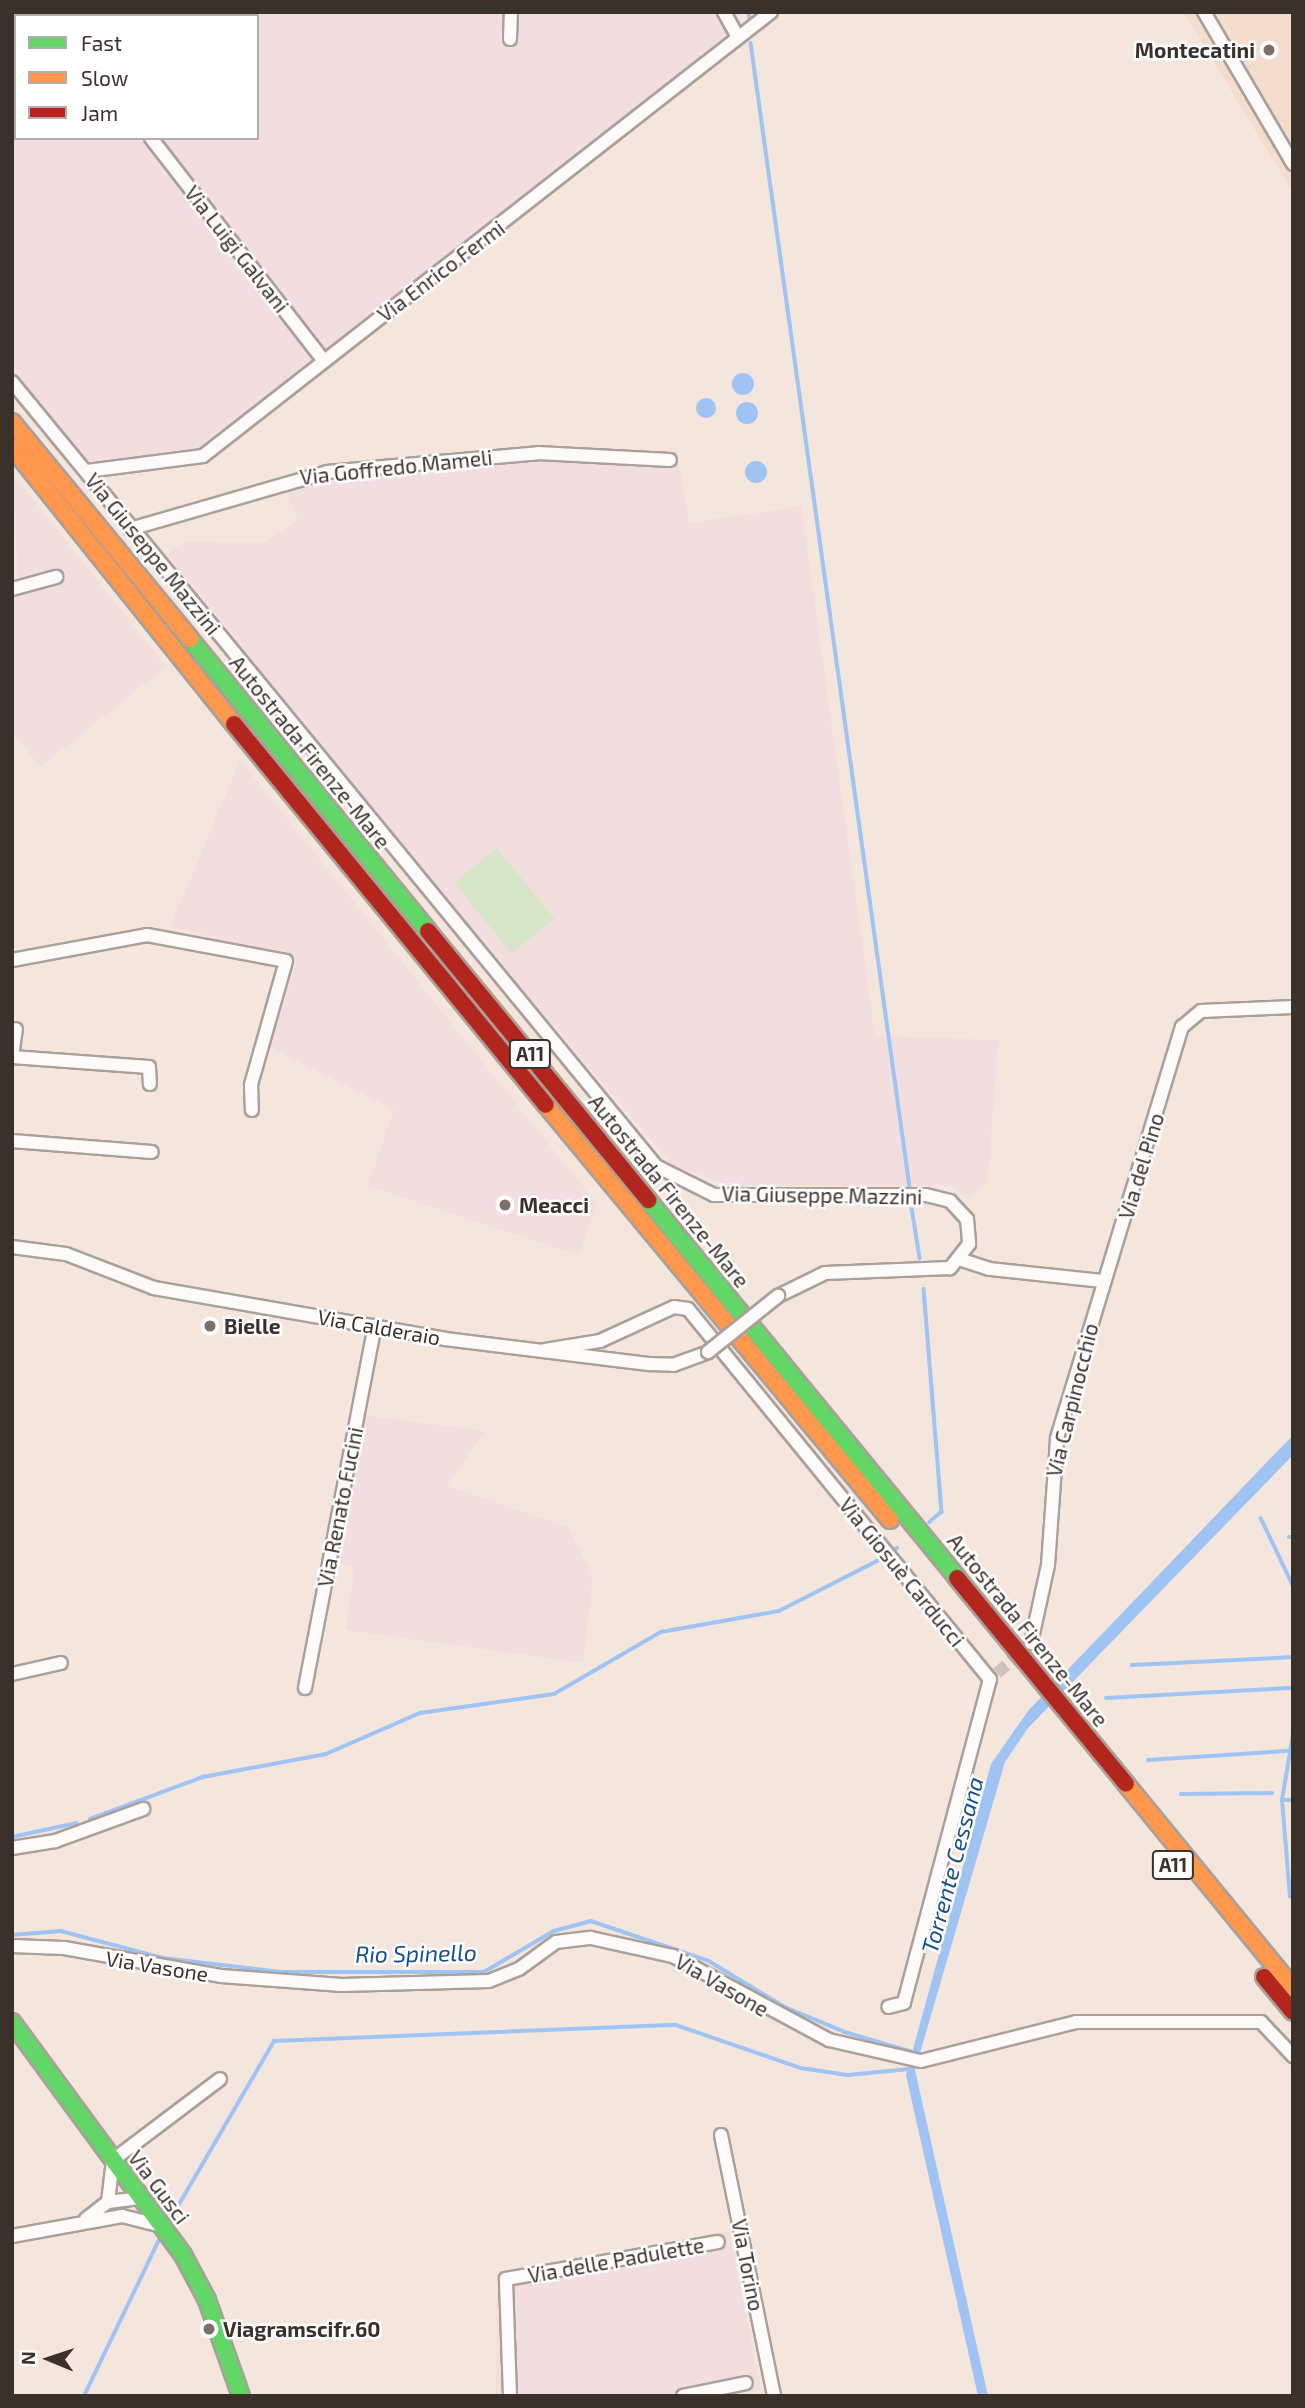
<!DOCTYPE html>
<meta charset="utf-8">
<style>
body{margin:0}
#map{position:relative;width:1305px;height:2408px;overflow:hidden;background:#f4e6dd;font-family:"Exo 2",sans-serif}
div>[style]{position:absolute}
.built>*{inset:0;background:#f5ddce}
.industrial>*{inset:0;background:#f2dedf}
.green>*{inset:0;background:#d7e6c8;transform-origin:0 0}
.water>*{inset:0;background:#9fc4f3}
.round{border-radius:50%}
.stream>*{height:3.5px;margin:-1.75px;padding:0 1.75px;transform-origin:1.75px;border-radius:1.75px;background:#9fc4f3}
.street-tunnel>*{height:12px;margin-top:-6px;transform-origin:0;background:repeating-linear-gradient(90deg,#cfc2b9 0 12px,transparent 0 18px)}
.roads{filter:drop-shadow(2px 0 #aaa099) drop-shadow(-2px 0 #aaa099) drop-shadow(0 2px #aaa099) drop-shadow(0 -2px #aaa099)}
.street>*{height:12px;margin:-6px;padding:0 6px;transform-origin:6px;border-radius:6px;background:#fdfbfa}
.fast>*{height:16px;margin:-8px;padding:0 8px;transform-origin:8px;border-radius:8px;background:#63d668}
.slow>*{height:16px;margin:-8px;padding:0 8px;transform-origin:8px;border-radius:8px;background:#ff974d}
.jam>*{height:16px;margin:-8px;padding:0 8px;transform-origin:8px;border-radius:8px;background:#b3261e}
.bridges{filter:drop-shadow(2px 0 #aaa099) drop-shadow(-2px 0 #aaa099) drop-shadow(0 2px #aaa099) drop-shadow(0 -2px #aaa099)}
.street-bridge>*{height:12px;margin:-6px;padding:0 6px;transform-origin:6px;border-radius:6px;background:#fdfbfa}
.dots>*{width:19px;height:19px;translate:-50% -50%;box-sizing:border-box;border:4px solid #fff;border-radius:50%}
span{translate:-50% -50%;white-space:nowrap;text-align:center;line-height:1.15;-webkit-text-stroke:5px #fff;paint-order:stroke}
.shield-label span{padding:2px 5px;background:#fff;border:2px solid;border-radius:5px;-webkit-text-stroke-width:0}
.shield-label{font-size:19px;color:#3b312b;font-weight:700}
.poi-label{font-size:21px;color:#3b312b;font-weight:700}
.right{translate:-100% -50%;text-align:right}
.left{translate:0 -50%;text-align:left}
.street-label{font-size:21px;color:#3b312b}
.water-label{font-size:23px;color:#145090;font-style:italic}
.frame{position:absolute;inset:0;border:14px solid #3b312b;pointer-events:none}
.legend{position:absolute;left:14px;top:14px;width:245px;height:126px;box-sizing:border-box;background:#fff;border:2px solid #b1adaa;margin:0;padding:9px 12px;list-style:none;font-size:21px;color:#3b312b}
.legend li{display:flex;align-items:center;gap:14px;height:35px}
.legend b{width:35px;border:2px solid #b1adaa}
.north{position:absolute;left:14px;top:2324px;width:70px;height:70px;-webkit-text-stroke:5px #fff;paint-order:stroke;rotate:272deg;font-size:19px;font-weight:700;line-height:28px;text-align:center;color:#3b312b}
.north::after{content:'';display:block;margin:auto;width:24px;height:32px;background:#3b312b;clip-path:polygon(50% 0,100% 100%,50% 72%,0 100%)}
</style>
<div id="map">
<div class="built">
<div style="clip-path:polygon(1184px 12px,1293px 12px,1293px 193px)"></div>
</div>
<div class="industrial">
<div style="clip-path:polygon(69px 12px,740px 12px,741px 25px,193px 452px,86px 463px,12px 371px,12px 78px,16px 138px,257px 138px,257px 16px)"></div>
<div style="clip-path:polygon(676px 448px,689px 523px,801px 506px,875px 1036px,998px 1040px,988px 1182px,968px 1199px,950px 1186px,725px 1185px,671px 1164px,236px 651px,242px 646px,167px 554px,183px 542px,263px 543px,298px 520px,281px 475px,509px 451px,655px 455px)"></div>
<div style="clip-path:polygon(12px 473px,166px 667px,41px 767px,12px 733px,12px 596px,19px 593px)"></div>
<div style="clip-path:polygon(240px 760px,597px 1204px,578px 1255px,368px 1186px,394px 1110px,270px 1047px,297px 962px,171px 926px)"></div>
<div style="clip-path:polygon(362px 1415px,485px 1431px,447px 1486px,568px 1527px,593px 1575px,583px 1663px,345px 1630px,355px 1567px,335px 1563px)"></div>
<div style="clip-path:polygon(729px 2231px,761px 2390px,730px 2396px,496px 2396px,497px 2275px)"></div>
</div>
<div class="green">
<div style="left:497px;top:848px;width:91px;height:55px;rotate:51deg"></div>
</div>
<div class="water">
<div class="round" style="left:732px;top:373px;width:22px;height:22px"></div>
<div class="round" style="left:696px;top:398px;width:20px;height:20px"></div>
<div class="round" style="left:736px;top:402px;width:22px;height:22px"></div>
<div class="round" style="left:745px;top:461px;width:22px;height:22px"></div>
<div style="clip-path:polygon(1293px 1435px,1293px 1455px,1028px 1728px,1005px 1762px,915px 2070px,988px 2396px,978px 2396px,906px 2075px,991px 1764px,1028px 1711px)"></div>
</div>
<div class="stream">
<div style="left:749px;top:12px;width:7px;rotate:82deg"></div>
<div style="left:751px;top:43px;width:1155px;rotate:82.09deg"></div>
<div style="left:912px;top:1208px;width:51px;rotate:80.9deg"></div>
<div style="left:924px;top:1289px;width:224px;rotate:85.4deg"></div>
<div style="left:942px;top:1512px;width:16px;rotate:140deg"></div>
<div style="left:1261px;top:1518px;width:74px;rotate:64.5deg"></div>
<div style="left:1289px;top:1537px;width:4px"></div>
<div style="left:891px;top:1552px;width:7px;rotate:-34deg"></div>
<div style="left:1132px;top:1665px;width:161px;rotate:-2.8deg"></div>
<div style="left:1106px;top:1698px;width:187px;rotate:-3.1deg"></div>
<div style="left:1148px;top:1760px;width:141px;rotate:-3.7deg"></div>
<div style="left:1181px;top:1794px;width:91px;rotate:-0.6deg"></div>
<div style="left:1282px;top:1800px;width:11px"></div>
<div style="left:90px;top:1819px;width:121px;rotate:-20.4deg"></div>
<div style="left:203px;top:1777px;width:125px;rotate:-10.6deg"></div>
<div style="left:326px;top:1754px;width:103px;rotate:-23.6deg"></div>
<div style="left:420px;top:1713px;width:135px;rotate:-8.1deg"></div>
<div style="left:554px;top:1694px;width:124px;rotate:-30.1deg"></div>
<div style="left:661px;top:1632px;width:120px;rotate:-10.1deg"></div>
<div style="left:779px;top:1611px;width:117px;rotate:-27deg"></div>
<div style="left:12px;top:1837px;width:66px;rotate:-12.2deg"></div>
<div style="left:1290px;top:1897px;width:97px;rotate:-94.7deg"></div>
<div style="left:1282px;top:1800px;width:67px;rotate:-80.5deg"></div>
<div style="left:12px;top:1935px;width:49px;rotate:-4.7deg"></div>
<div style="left:61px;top:1931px;width:106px;rotate:14.8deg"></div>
<div style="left:163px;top:1958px;width:121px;rotate:6.7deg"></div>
<div style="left:283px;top:1972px;width:201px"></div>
<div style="left:484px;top:1972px;width:81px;rotate:-30.4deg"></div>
<div style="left:554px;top:1931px;width:38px;rotate:-15deg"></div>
<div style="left:591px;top:1921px;width:125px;rotate:18.7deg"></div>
<div style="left:709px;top:1961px;width:89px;rotate:31.2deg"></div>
<div style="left:785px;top:2007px;width:65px;rotate:22.6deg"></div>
<div style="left:845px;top:2032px;width:71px;rotate:16.4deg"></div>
<div style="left:170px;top:2220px;width:207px;rotate:-59.8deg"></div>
<div style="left:274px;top:2041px;width:402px;rotate:-2.3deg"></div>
<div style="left:676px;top:2025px;width:132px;rotate:19deg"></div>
<div style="left:801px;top:2068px;width:48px;rotate:8.5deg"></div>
<div style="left:848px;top:2075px;width:61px;rotate:-5.6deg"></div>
<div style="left:84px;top:2396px;width:175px;rotate:-64.3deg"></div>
</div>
<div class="street-tunnel">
<div style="left:997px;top:1673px;width:34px;rotate:-40deg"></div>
</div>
<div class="roads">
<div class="street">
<div style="left:80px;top:12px;width:4px;rotate:76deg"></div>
<div style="left:724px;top:12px;width:29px;rotate:61deg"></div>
<div style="left:1204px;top:12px;width:176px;rotate:59.6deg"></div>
<div style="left:12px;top:29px;width:4px;rotate:-14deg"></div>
<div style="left:510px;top:39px;width:27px;rotate:-88deg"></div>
<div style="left:151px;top:138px;width:281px;rotate:52.2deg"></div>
<div style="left:12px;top:382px;width:1015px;rotate:50.6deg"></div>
<div style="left:656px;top:1166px;width:65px;rotate:26.6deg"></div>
<div style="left:714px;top:1195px;width:212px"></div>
<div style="left:926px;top:1195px;width:25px;rotate:14deg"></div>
<div style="left:950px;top:1201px;width:25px;rotate:47deg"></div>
<div style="left:967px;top:1219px;width:25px;rotate:85deg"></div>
<div style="left:969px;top:1244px;width:31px;rotate:128deg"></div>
<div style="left:950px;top:1268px;width:125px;rotate:177.7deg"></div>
<div style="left:825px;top:1273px;width:52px;rotate:153.9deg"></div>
<div style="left:87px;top:471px;width:117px;rotate:-7.4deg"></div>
<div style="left:203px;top:456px;width:721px;rotate:-38.01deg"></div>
<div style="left:130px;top:529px;width:205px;rotate:-16.1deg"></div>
<div style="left:327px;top:472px;width:212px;rotate:-5.1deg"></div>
<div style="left:538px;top:453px;width:132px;rotate:3deg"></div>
<div style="left:12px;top:589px;width:46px;rotate:-15.3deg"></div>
<div style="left:12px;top:960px;width:137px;rotate:-10.5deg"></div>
<div style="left:147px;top:935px;width:141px;rotate:10.6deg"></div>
<div style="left:286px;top:961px;width:129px;rotate:105.8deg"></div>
<div style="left:251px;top:1085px;width:25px;rotate:88deg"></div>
<div style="left:12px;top:1057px;width:137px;rotate:4.2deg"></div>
<div style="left:149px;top:1067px;width:17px;rotate:87deg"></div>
<div style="left:12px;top:1057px;width:28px;rotate:-82deg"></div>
<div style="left:12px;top:1141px;width:140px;rotate:4.5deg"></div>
<div style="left:12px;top:1247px;width:54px;rotate:7.4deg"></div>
<div style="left:66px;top:1254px;width:94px;rotate:21.1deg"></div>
<div style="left:154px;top:1288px;width:295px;rotate:9.9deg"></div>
<div style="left:445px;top:1339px;width:207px;rotate:7deg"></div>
<div style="left:650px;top:1364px;width:23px;rotate:2deg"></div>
<div style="left:673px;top:1365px;width:37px;rotate:-20deg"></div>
<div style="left:962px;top:1260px;width:29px;rotate:18deg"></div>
<div style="left:990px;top:1269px;width:114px;rotate:6.1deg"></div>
<div style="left:545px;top:1350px;width:56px;rotate:-9.3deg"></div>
<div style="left:600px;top:1341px;width:81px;rotate:-24.7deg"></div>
<div style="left:674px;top:1307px;width:14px;rotate:8deg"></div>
<div style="left:688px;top:1309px;width:478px;rotate:50.8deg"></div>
<div style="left:990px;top:1679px;width:335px;rotate:104.9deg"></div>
<div style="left:904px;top:2003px;width:16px;rotate:166deg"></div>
<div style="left:1031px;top:1643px;width:80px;rotate:-77.7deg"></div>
<div style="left:1048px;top:1565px;width:127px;rotate:-85.9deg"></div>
<div style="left:1057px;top:1438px;width:430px;rotate:-73.1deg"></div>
<div style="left:1182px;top:1027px;width:25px;rotate:-40deg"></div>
<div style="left:1201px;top:1011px;width:92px;rotate:-2.5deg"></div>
<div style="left:12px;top:1674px;width:50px;rotate:-12.7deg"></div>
<div style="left:305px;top:1688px;width:369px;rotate:-79.1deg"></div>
<div style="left:12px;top:1848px;width:44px;rotate:-9.2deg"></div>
<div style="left:55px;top:1841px;width:94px;rotate:-20deg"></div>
<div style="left:12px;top:1946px;width:52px;rotate:2.2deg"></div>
<div style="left:64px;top:1948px;width:159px;rotate:10.1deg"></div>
<div style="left:221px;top:1976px;width:121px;rotate:4.3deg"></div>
<div style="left:342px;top:1985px;width:147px;rotate:-1.6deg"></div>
<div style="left:489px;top:1981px;width:32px;rotate:-22deg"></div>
<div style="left:519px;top:1969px;width:46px;rotate:-36.1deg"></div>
<div style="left:556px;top:1942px;width:35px;rotate:-7deg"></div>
<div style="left:591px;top:1938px;width:84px;rotate:12.4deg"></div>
<div style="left:673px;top:1956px;width:177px;rotate:28.3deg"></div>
<div style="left:829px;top:2040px;width:94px;rotate:12.9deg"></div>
<div style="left:921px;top:2061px;width:160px;rotate:-14.1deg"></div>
<div style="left:1076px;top:2022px;width:185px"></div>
<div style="left:1261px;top:2022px;width:47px;rotate:46.7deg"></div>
<div style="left:721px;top:2135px;width:266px;rotate:78.5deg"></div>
<div style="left:108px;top:2202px;width:42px;rotate:-83.2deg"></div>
<div style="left:113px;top:2160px;width:134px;rotate:-37.1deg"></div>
<div style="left:86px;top:2219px;width:28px;rotate:-38deg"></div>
<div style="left:108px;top:2202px;width:34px;rotate:-7deg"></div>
<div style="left:12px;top:2236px;width:112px;rotate:-10.3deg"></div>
<div style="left:122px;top:2216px;width:41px;rotate:14deg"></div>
<div style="left:510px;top:2396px;width:117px;rotate:-92deg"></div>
<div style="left:506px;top:2279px;width:215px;rotate:-9.9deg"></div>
<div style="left:683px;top:2396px;width:64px;rotate:-11.7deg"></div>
</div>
<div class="fast">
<div style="left:190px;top:639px;width:377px;rotate:50.8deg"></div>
<div style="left:648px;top:1200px;width:488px;rotate:50.7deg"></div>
<div style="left:12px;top:2022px;width:289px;rotate:53.7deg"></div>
<div style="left:183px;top:2255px;width:51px;rotate:61.9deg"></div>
<div style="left:207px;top:2300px;width:102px;rotate:70.5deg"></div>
</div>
<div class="slow">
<div style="left:12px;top:422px;width:281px;rotate:50.6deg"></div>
<div style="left:12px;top:447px;width:355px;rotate:51.3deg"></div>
<div style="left:546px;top:1105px;width:539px;rotate:50.34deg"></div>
<div style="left:1126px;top:1784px;width:264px;rotate:50.7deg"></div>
</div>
<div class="jam">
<div style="left:234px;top:724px;width:492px;rotate:50.7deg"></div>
<div style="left:428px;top:931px;width:348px;rotate:50.7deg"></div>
<div style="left:957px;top:1578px;width:266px;rotate:50.6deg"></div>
<div style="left:1264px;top:1977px;width:45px;rotate:50.4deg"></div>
</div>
</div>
<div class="bridges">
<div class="street-bridge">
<div style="left:708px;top:1352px;width:90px;rotate:-38.7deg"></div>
</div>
</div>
<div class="dots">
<div style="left:1269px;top:50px;background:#7c7069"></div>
<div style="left:505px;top:1205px;background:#7c7069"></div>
<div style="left:210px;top:1326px;background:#7c7069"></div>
<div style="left:209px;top:2329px;background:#7c7069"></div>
</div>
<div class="shield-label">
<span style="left:530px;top:1054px">A11</span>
<span style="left:1173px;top:1865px">A11</span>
</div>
<div class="poi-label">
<span class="right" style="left:1255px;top:50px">Montecatini</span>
<span class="left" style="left:519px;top:1205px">Meacci</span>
<span class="left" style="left:224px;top:1326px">Bielle</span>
<span class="left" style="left:223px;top:2329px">Viagramscifr.60</span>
</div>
<div class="street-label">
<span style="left:237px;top:249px;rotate:52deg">Via Luigi Galvani</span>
<span style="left:441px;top:271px;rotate:-37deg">Via Enrico Fermi</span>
<span style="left:396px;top:467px;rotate:-6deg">Via Goffredo Mameli</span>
<span style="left:153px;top:554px;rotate:51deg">Via Giuseppe Mazzini</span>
<span style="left:310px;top:752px;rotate:51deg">Autostrada Firenze-Mare</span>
<span style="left:1141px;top:1166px;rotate:-73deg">Via del Pino</span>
<span style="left:669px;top:1191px;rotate:51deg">Autostrada Firenze-Mare</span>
<span style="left:822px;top:1195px;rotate:1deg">Via Giuseppe Mazzini</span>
<span style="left:379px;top:1327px;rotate:10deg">Via Calderaio</span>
<span style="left:1072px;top:1400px;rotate:-76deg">Via Carpinocchio</span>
<span style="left:340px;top:1507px;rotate:-79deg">Via Renato Fucini</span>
<span style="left:902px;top:1572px;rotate:51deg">Via Giosuè Carducci</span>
<span style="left:1028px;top:1630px;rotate:51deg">Autostrada Firenze-Mare</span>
<span style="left:157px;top:1966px;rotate:9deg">Via Vasone</span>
<span style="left:722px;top:1985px;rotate:30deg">Via Vasone</span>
<span style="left:159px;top:2187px;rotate:53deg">Via Gusci</span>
<span style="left:616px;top:2260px;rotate:-10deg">Via delle Padulette</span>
<span style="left:748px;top:2265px;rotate:79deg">Via Torino</span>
</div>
<div class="water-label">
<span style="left:952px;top:1865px;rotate:-75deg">Torrente Cessana</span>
<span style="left:416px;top:1953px;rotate:-1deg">Rio Spinello</span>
</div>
<div class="frame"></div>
<ul class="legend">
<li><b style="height:9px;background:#63d668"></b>Fast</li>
<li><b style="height:9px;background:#ff974d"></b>Slow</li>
<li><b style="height:9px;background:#b3261e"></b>Jam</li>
</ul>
<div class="north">N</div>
</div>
